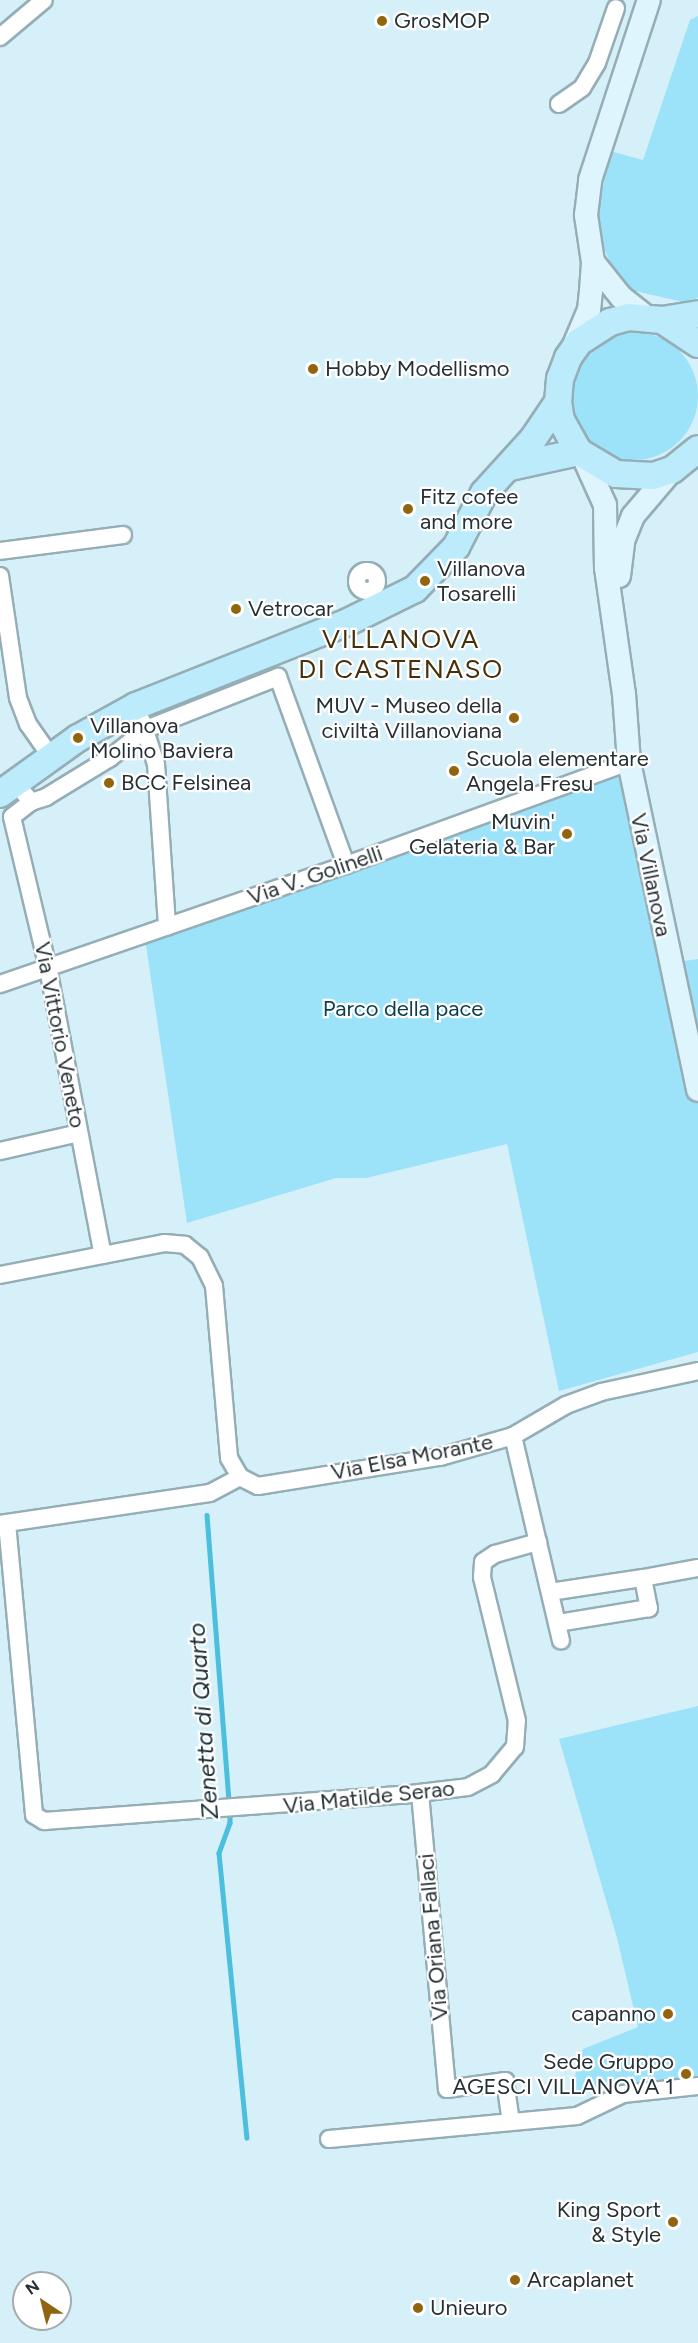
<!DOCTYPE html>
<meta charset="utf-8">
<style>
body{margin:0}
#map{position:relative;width:698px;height:2343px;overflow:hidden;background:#d6f0f9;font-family:Figtree,sans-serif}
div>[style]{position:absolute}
.green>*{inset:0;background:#9ce2f8}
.round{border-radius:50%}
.stream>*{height:4.5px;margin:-2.25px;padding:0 2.25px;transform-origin:2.25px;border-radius:2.25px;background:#4cbede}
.roads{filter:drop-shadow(2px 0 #95aeb6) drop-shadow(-2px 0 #95aeb6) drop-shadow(0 2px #95aeb6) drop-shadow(0 -2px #95aeb6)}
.street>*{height:16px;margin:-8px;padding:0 8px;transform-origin:8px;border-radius:8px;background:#fff}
.street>.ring{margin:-8px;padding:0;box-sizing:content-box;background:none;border:16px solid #fff;border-radius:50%}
.secondary>*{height:22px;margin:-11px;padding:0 11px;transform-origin:11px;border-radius:11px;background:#def5fd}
.primary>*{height:26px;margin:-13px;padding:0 13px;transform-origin:13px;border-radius:13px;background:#bcecfb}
.dots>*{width:16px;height:16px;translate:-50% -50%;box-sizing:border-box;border:3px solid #fff;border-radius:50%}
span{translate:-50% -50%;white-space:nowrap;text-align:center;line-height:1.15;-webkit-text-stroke:4.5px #fff;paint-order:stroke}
.poi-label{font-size:22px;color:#263034}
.left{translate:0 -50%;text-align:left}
.right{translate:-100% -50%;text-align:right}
.street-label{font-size:22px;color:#263034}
.park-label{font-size:22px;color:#0a3e4c}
.water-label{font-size:24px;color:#182c33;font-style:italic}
.quarter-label{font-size:26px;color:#46300a;letter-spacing:1.5px}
.north{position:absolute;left:12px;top:2271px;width:60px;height:60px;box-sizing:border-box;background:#fff;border:2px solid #a8acae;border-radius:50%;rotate:325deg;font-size:16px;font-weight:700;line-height:24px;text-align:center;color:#263034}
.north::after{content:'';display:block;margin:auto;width:21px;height:27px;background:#91650f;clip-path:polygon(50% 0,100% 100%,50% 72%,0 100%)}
</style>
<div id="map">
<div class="green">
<div style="clip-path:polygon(698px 16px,698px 298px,683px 302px,635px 291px,618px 278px,604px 249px,598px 212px,610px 151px,643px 160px,690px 20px)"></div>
<div class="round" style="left:570px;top:332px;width:128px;height:128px"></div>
<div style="clip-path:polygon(628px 765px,664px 964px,698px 959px,698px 1352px,559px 1391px,507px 1144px,366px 1178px,336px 1178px,187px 1223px,143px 925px)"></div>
<div style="clip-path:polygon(698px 1706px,698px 2082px,570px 2092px,583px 2049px,638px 2027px,617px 1938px,559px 1739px)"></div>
</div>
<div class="stream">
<div style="left:207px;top:1515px;width:289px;rotate:85.6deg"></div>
<div style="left:230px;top:1812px;width:11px;rotate:90deg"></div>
<div style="left:230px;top:1823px;width:32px;rotate:110deg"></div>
<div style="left:219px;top:1853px;width:286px;rotate:84.4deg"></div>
</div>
<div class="roads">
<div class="street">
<div style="left:0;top:37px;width:57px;rotate:-40.1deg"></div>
<div style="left:559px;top:104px;width:28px;rotate:-35deg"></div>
<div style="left:582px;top:88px;width:29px;rotate:-59deg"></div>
<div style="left:597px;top:63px;width:58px;rotate:-70.9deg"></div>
<div style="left:0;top:551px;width:124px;rotate:-7.4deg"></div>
<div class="ring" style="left:357px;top:571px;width:4px;height:4px"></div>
<div style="left:0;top:576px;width:123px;rotate:81.6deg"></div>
<div style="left:18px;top:698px;width:28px;rotate:69deg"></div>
<div style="left:28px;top:724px;width:39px;rotate:55deg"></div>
<div style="left:142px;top:721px;width:45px;rotate:72deg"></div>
<div style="left:156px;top:764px;width:163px;rotate:86.1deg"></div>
<div style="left:15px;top:782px;width:26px;rotate:51deg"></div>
<div style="left:31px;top:802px;width:16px;rotate:-18deg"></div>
<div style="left:46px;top:797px;width:75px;rotate:-31.4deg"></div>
<div style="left:110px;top:758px;width:46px;rotate:-38.9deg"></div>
<div style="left:146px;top:729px;width:142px;rotate:-21.5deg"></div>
<div style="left:278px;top:677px;width:200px;rotate:70.1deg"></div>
<div style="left:31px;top:802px;width:24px;rotate:142deg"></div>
<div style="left:12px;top:817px;width:155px;rotate:76.6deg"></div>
<div style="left:48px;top:968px;width:292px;rotate:79.2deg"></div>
<div style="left:0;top:984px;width:366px;rotate:-19deg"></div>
<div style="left:346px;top:865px;width:301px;rotate:-20deg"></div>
<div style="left:0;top:1151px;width:81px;rotate:-12.8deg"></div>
<div style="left:0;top:1275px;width:167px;rotate:-11deg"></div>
<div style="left:164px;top:1243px;width:21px;rotate:5deg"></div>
<div style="left:185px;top:1245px;width:19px;rotate:39deg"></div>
<div style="left:200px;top:1257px;width:32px;rotate:64deg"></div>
<div style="left:214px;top:1286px;width:173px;rotate:85deg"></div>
<div style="left:229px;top:1458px;width:22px;rotate:60deg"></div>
<div style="left:240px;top:1477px;width:20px;rotate:27deg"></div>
<div style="left:258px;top:1486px;width:184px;rotate:-9.1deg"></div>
<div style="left:440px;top:1457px;width:76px;rotate:-16deg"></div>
<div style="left:513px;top:1436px;width:61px;rotate:-30.3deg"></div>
<div style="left:566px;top:1405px;width:37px;rotate:-20deg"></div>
<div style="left:601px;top:1392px;width:99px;rotate:-12.2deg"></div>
<div style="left:513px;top:1436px;width:210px;rotate:76.8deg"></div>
<div style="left:7px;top:1523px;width:293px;rotate:84.7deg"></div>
<div style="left:34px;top:1815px;width:12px;rotate:31deg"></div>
<div style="left:44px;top:1821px;width:359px;rotate:-4.2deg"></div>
<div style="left:402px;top:1795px;width:66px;rotate:-6.9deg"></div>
<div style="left:468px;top:1787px;width:27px;rotate:-28deg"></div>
<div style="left:492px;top:1774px;width:35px;rotate:-50deg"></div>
<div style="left:515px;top:1747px;width:26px;rotate:-86deg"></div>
<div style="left:517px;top:1721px;width:148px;rotate:-103.7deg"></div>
<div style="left:482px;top:1577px;width:15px;rotate:-86deg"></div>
<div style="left:483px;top:1562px;width:14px;rotate:-34deg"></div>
<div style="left:495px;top:1554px;width:45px;rotate:-15.6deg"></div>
<div style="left:0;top:1524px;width:212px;rotate:-8.4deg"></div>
<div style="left:210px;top:1493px;width:34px;rotate:-28deg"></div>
<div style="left:643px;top:1578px;width:56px;rotate:-10.3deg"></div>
<div style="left:550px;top:1592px;width:94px;rotate:-8.6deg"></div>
<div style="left:643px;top:1578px;width:31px;rotate:79deg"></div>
<div style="left:649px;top:1608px;width:93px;rotate:170.7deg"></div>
<div style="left:420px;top:1793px;width:297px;rotate:84.8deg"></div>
<div style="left:447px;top:2089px;width:59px;rotate:-7.9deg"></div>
<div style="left:505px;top:2081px;width:41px;rotate:81.7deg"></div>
<div style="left:329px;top:2139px;width:249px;rotate:-5.3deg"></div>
<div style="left:577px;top:2116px;width:51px;rotate:-25.6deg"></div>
<div style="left:623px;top:2094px;width:75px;rotate:-6.1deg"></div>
</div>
<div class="secondary">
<div style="left:593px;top:262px;width:45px;rotate:51.3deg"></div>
<div style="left:621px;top:297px;width:33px;rotate:38deg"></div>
<div style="left:572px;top:350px;width:43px;rotate:-67deg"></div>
<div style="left:589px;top:310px;width:19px;rotate:-84deg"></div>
<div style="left:591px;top:291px;width:29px;rotate:-86deg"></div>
<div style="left:593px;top:262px;width:48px;rotate:-98.5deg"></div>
<div style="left:586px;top:215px;width:35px;rotate:-83deg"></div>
<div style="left:590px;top:180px;width:189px;rotate:-71.9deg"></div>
<div style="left:583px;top:456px;width:54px;rotate:65.8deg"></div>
<div style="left:605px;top:505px;width:63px;rotate:89.1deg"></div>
<div style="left:606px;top:568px;width:127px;rotate:81.9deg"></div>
<div style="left:624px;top:694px;width:68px;rotate:85.8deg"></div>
<div style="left:629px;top:762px;width:335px;rotate:78.1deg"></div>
<div style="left:619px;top:576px;width:35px;rotate:-83deg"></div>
<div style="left:623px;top:541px;width:27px;rotate:-68deg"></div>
<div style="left:633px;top:516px;width:60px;rotate:-49.7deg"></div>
</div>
<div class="primary">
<div style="left:662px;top:320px;width:36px;rotate:-9deg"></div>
<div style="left:698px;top:344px;width:43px;rotate:-146.3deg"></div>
<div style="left:662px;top:320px;width:33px;rotate:-175deg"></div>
<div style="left:629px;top:317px;width:20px;rotate:165deg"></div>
<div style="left:610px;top:322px;width:37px;rotate:147deg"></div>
<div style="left:579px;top:342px;width:19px;rotate:125deg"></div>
<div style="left:568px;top:358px;width:22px;rotate:111deg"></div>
<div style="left:560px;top:379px;width:23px;rotate:95deg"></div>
<div style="left:558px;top:402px;width:18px;rotate:81deg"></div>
<div style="left:561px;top:420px;width:37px;rotate:61deg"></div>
<div style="left:579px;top:452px;width:43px;rotate:30.7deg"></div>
<div style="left:616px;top:474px;width:37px;rotate:3deg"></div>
<div style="left:653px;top:476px;width:20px;rotate:-18deg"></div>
<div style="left:672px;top:470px;width:33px;rotate:-39deg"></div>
<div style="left:510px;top:467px;width:71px;rotate:-12.3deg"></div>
<div style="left:0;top:794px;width:96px;rotate:-35.7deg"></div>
<div style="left:78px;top:738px;width:66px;rotate:-28.9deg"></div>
<div style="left:136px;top:706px;width:228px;rotate:-21.6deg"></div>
<div style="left:348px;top:622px;width:75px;rotate:-26.2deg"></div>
<div style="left:415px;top:589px;width:59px;rotate:-45.7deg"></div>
<div style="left:456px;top:547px;width:61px;rotate:-62.6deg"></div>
<div style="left:484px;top:493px;width:73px;rotate:-47.8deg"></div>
<div style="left:533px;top:439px;width:45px;rotate:-56deg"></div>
</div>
</div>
<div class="dots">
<div style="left:382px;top:21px;background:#91650f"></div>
<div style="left:313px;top:369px;background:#91650f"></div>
<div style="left:408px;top:509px;background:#91650f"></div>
<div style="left:425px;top:581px;background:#91650f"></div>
<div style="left:236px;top:609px;background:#91650f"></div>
<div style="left:514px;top:718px;background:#91650f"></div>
<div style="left:78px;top:738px;background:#91650f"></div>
<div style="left:454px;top:771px;background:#91650f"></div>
<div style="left:109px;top:783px;background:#91650f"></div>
<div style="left:567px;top:834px;background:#91650f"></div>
<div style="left:668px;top:2014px;background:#91650f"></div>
<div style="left:686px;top:2074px;background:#91650f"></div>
<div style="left:673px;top:2222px;background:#91650f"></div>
<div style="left:515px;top:2280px;background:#91650f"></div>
<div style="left:418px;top:2308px;background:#91650f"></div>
</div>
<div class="poi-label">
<span class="left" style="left:394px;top:21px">GrosMOP</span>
<span class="left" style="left:325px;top:369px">Hobby Modellismo</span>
<span class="left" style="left:420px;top:509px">Fitz cofee<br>and more</span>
<span class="left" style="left:437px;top:581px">Villanova<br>Tosarelli</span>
<span class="left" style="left:248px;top:609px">Vetrocar</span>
<span class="right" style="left:502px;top:718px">MUV - Museo della<br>civiltà Villanoviana</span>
<span class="left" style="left:90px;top:738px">Villanova<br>Molino Baviera</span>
<span class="left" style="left:466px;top:771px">Scuola elementare<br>Angela Fresu</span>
<span class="left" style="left:121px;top:783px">BCC Felsinea</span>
<span class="right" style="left:555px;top:834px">Muvin'<br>Gelateria &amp; Bar</span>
<span class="right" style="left:656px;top:2014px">capanno</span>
<span class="right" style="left:674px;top:2074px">Sede Gruppo<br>AGESCI VILLANOVA 1</span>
<span class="right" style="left:661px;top:2222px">King Sport<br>&amp; Style</span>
<span class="left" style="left:527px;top:2280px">Arcaplanet</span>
<span class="left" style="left:430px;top:2308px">Unieuro</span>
</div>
<div class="street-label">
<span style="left:315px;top:875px;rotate:-19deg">Via V. Golinelli</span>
<span style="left:651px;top:875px;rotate:78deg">Via Villanova</span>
<span style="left:60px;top:1035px;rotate:79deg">Via Vittorio Veneto</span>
<span style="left:412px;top:1457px;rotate:-11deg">Via Elsa Morante</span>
<span style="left:369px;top:1797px;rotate:-6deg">Via Matilde Serao</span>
<span style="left:433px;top:1937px;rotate:-95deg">Via Oriana Fallaci</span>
</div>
<div class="park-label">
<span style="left:403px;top:1009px">Parco della pace</span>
</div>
<div class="water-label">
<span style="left:203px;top:1721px;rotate:-94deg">Zenetta di Quarto</span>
</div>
<div class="quarter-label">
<span style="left:401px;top:655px">VILLANOVA<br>DI CASTENASO</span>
</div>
<div class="north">N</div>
</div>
